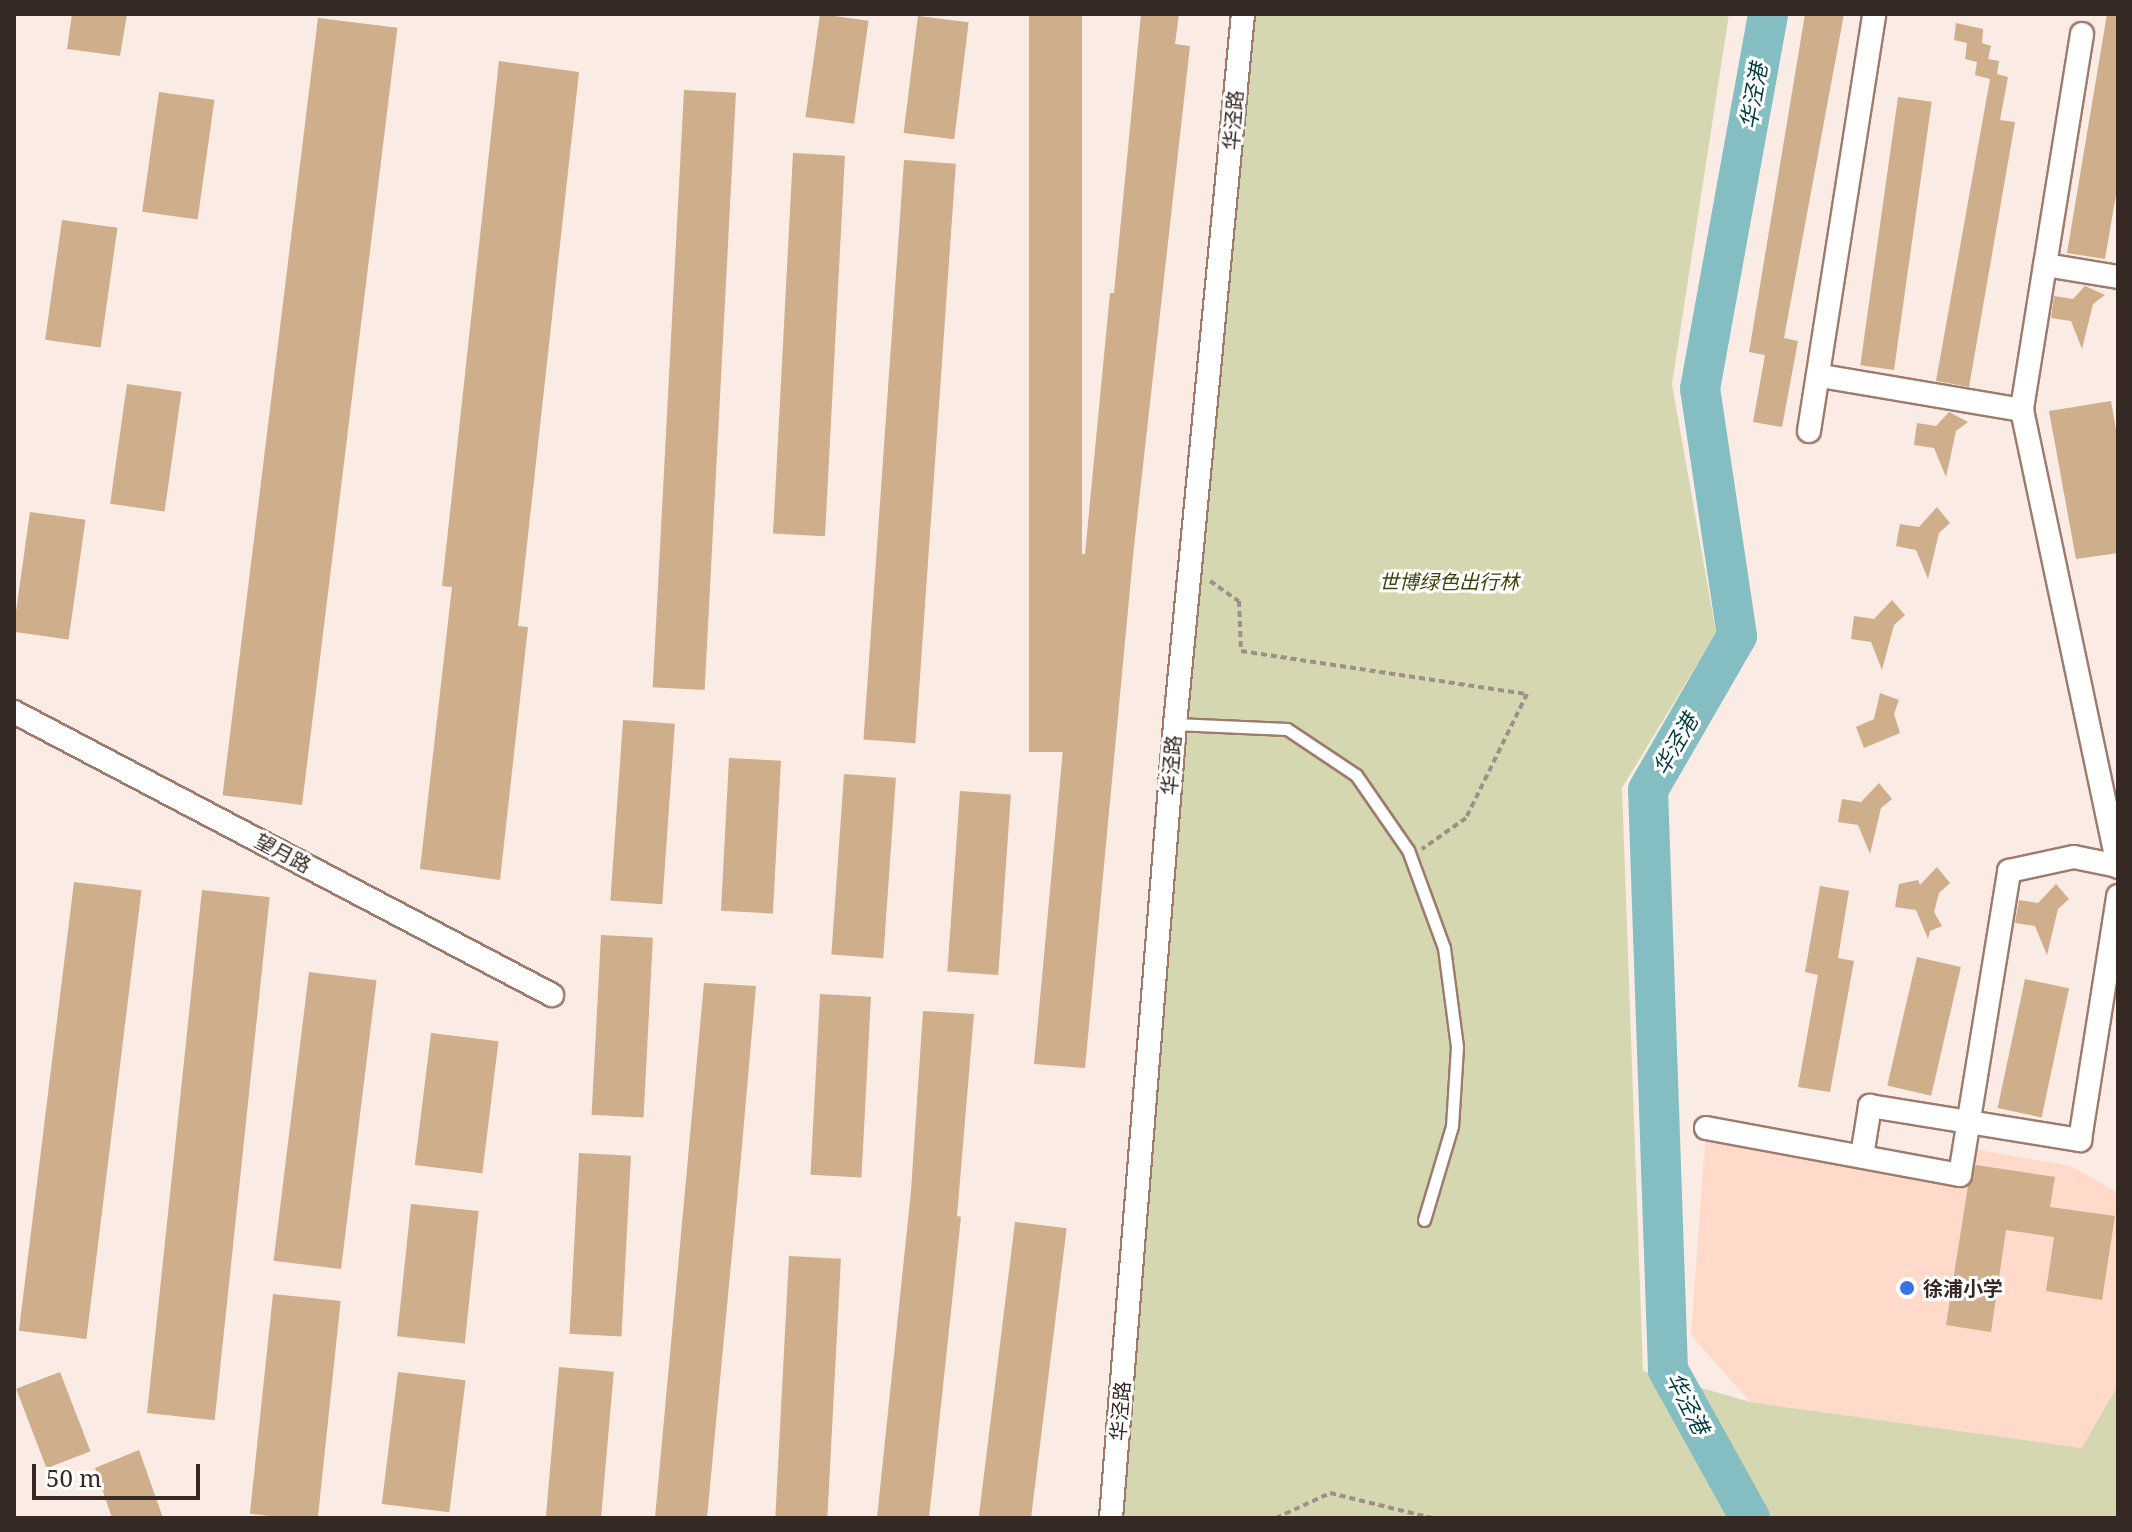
<!DOCTYPE html>
<meta charset="utf-8">
<style>
body{margin:0}
#map{position:relative;width:2132px;height:1532px;overflow:hidden;background:#fbebe5;font-family:"Noto Serif","Noto Sans SC",serif}
div>[style]{position:absolute}
.built>*{inset:0;background:#ffd9ca}
.green>*{inset:0;background:#d4d7b0}
.river>*{height:40px;margin:-20px;padding:0 20px;transform-origin:20px;border-radius:20px;background:#84bec2}
.building>*{inset:0;background:#ceae8b;transform-origin:0 0}
.path>*{height:4px;margin-top:-2px;transform-origin:0;background:repeating-linear-gradient(90deg,#9e8f89 0 6px,transparent 0 10px)}
.roads{filter:drop-shadow(2px 0 #9e7b6d) drop-shadow(-2px 0 #9e7b6d) drop-shadow(0 2px #9e7b6d) drop-shadow(0 -2px #9e7b6d)}
.lane>*{height:11px;margin:-5.5px;padding:0 5.5px;transform-origin:5.5px;border-radius:5.5px;background:#fff}
.street>*{height:22px;margin:-11px;padding:0 11px;transform-origin:11px;border-radius:11px;background:#fff}
.dots>*{width:22px;height:22px;translate:-50% -50%;box-sizing:border-box;border:4px solid #fff;border-radius:50%}
span{translate:-50% -50%;white-space:nowrap;text-align:center;line-height:1.15;-webkit-text-stroke:6px #fff;paint-order:stroke}
.street-label{font-size:20px;color:#362822}
.park-label{font-size:20px;color:#41430d;font-style:italic}
.poi-label{font-size:20px;color:#362822;font-weight:700}
.left{translate:0 -50%;text-align:left}
.water-label{font-size:22px;color:#013c3f;font-style:italic}
.frame{position:absolute;inset:0;border:16px solid #362822;pointer-events:none}
.scale{position:absolute;left:32px;top:1464px;width:168px;height:36px;box-sizing:border-box;border:4px solid #362822;border-top:0;padding-left:10px;font-size:24px;line-height:28px;white-space:nowrap;color:#362822;-webkit-text-stroke:6px #fff;paint-order:stroke}
</style>
<div id="map">
<div class="built">
<div style="clip-path:polygon(1706px 1128px,1959px 1175px,1963px 1147px,2071px 1166px,2113px 1190px,2118px 1195px,2118px 1385px,2083px 1448px,1750px 1402px,1691px 1335px)"></div>
</div>
<div class="green">
<div style="clip-path:polygon(1244px 14px,1729px 14px,1672px 384px,1716px 633px,1622px 788px,1643px 1371px,1750px 1402px,2082px 1448px,2118px 1385px,2118px 1518px,1116px 1518px)"></div>
</div>
<div class="river">
<div style="left:1750px;top:1518px;width:169px;rotate:-119deg"></div>
<div style="left:1668px;top:1370px;width:580px;rotate:-91.97deg"></div>
<div style="left:1648px;top:790px;width:178px;rotate:-60deg"></div>
<div style="left:1737px;top:636px;width:250px;rotate:-98.5deg"></div>
<div style="left:1700px;top:389px;width:381px;rotate:-79.7deg"></div>
</div>
<div class="building">
<div style="clip-path:polygon(72px 14px,127px 14px,120px 56px,67px 49px)"></div>
<div style="left:820px;top:14px;width:49px;height:104px;rotate:8deg"></div>
<div style="left:1029px;top:14px;width:53px;height:738px"></div>
<div style="clip-path:polygon(1141px 14px,1179px 14px,1175px 44px,1190px 46px,1134px 546px,1085px 1068px,1034px 1064px,1081px 554px,1085px 554px,1110px 293px,1114px 293px)"></div>
<div style="clip-path:polygon(1805px 14px,1844px 14px,1784px 338px,1798px 341px,1782px 427px,1753px 422px,1765px 355px,1749px 352px)"></div>
<div style="clip-path:polygon(2107px 14px,2118px 14px,2118px 183px,2105px 259px,2067px 253px)"></div>
<div style="left:918px;top:16px;width:51px;height:118px;rotate:7deg"></div>
<div style="left:318px;top:18px;width:80px;height:783px;rotate:7deg"></div>
<div style="clip-path:polygon(1956px 23px,1983px 29px,1982px 43px,1991px 46px,1988px 59px,1999px 61px,1997px 74px,2008px 77px,2000px 120px,2015px 122px,1969px 387px,1936px 381px,1990px 79px,1975px 75px,1977px 62px,1965px 59px,1967px 43px,1954px 40px)"></div>
<div style="clip-path:polygon(499px 61px,579px 72px,518px 626px,528px 627px,500px 880px,420px 869px,452px 587px,442px 586px)"></div>
<div style="left:684px;top:90px;width:52px;height:598px;rotate:3deg"></div>
<div style="left:159px;top:92px;width:56px;height:121px;rotate:8deg"></div>
<div style="left:1898px;top:97px;width:34px;height:271px;rotate:8deg"></div>
<div style="left:793px;top:153px;width:52px;height:381px;rotate:3deg"></div>
<div style="left:904px;top:160px;width:52px;height:581px;rotate:4deg"></div>
<div style="left:62px;top:220px;width:56px;height:121px;rotate:8deg"></div>
<div style="clip-path:polygon(2085px 286px,2105px 295px,2093px 304px,2082px 349px,2071px 321px,2051px 318px,2054px 296px,2073px 299px)"></div>
<div style="left:127px;top:384px;width:55px;height:121px;rotate:8deg"></div>
<div style="clip-path:polygon(2111px 401px,2118px 441px,2118px 553px,2076px 559px,2049px 411px)"></div>
<div style="clip-path:polygon(1949px 412px,1968px 422px,1956px 431px,1946px 477px,1934px 448px,1914px 445px,1917px 423px,1936px 426px)"></div>
<div style="clip-path:polygon(1937px 507px,1950px 523px,1939px 533px,1928px 579px,1916px 550px,1896px 546px,1900px 524px,1919px 527px)"></div>
<div style="left:30px;top:512px;width:56px;height:121px;rotate:8deg"></div>
<div style="clip-path:polygon(1892px 600px,1905px 615px,1894px 625px,1882px 670px,1871px 642px,1851px 639px,1854px 616px,1874px 619px)"></div>
<div style="clip-path:polygon(1880px 693px,1899px 700px,1894px 714px,1900px 733px,1864px 748px,1856px 727px,1874px 719px)"></div>
<div style="left:623px;top:720px;width:52px;height:181px;rotate:4deg"></div>
<div style="left:729px;top:758px;width:52px;height:153px;rotate:3deg"></div>
<div style="left:844px;top:774px;width:52px;height:181px;rotate:4deg"></div>
<div style="clip-path:polygon(1879px 783px,1892px 799px,1881px 808px,1870px 854px,1858px 825px,1838px 822px,1842px 799px,1861px 802px)"></div>
<div style="left:960px;top:791px;width:51px;height:181px;rotate:4deg"></div>
<div style="clip-path:polygon(1937px 867px,1950px 883px,1939px 893px,1934px 912px,1942px 926px,1930px 931px,1928px 939px,1916px 910px,1895px 907px,1899px 884px,1918px 880px,1920px 885px)"></div>
<div style="left:74px;top:882px;width:68px;height:452px;rotate:7deg"></div>
<div style="clip-path:polygon(2056px 884px,2069px 899px,2058px 909px,2047px 955px,2035px 926px,2015px 923px,2019px 900px,2038px 903px)"></div>
<div style="clip-path:polygon(1820px 886px,1849px 891px,1838px 958px,1854px 961px,1830px 1092px,1798px 1087px,1818px 975px,1805px 972px)"></div>
<div style="left:202px;top:890px;width:68px;height:526px;rotate:6deg"></div>
<div style="left:601px;top:935px;width:52px;height:180px;rotate:3deg"></div>
<div style="left:1917px;top:957px;width:45px;height:132px;rotate:13deg"></div>
<div style="left:309px;top:972px;width:68px;height:291px;rotate:7deg"></div>
<div style="left:2025px;top:979px;width:45px;height:132px;rotate:12deg"></div>
<div style="clip-path:polygon(704px 983px,756px 986px,740px 1168px,707px 1518px,655px 1518px)"></div>
<div style="left:820px;top:994px;width:51px;height:181px;rotate:3deg"></div>
<div style="clip-path:polygon(923px 1011px,974px 1014px,957px 1216px,961px 1217px,929px 1518px,877px 1518px,911px 1191px)"></div>
<div style="left:431px;top:1033px;width:68px;height:133px;rotate:7deg"></div>
<div style="left:579px;top:1153px;width:52px;height:181px;rotate:3deg"></div>
<div style="clip-path:polygon(1976px 1165px,2055px 1177px,2050px 1207px,2115px 1216px,2102px 1300px,2046px 1291px,2054px 1237px,2006px 1230px,1991px 1332px,1946px 1325px,1968px 1186px)"></div>
<div style="left:411px;top:1204px;width:68px;height:133px;rotate:6deg"></div>
<div style="left:1015px;top:1222px;width:52px;height:297px;rotate:7deg"></div>
<div style="left:789px;top:1256px;width:52px;height:263px;rotate:3deg"></div>
<div style="left:273px;top:1294px;width:68px;height:221px;rotate:6deg"></div>
<div style="left:559px;top:1367px;width:55px;height:152px;rotate:5deg"></div>
<div style="left:60px;top:1372px;width:85px;height:47px;rotate:69deg"></div>
<div style="left:398px;top:1372px;width:68px;height:133px;rotate:7deg"></div>
<div style="clip-path:polygon(139px 1450px,163px 1518px,112px 1518px,95px 1468px)"></div>
</div>
<div class="path">
<div style="left:1210px;top:581px;width:35px;rotate:35deg"></div>
<div style="left:1239px;top:601px;width:50px;rotate:87.7deg"></div>
<div style="left:1241px;top:651px;width:289px;rotate:8.6deg"></div>
<div style="left:1527px;top:694px;width:138px;rotate:116.2deg"></div>
<div style="left:1466px;top:818px;width:54px;rotate:144.8deg"></div>
<div style="left:1276px;top:1518px;width:60px;rotate:-24.8deg"></div>
<div style="left:1330px;top:1493px;width:105px;rotate:13.8deg"></div>
<div style="left:2040px;top:1518px;width:45px"></div>
</div>
<div class="roads">
<div class="lane">
<div style="left:1175px;top:724px;width:112px;rotate:2.6deg"></div>
<div style="left:1287px;top:729px;width:83px;rotate:33.7deg"></div>
<div style="left:1356px;top:775px;width:91px;rotate:55.3deg"></div>
<div style="left:1408px;top:850px;width:104px;rotate:69.8deg"></div>
<div style="left:1444px;top:948px;width:100px;rotate:82.5deg"></div>
<div style="left:1457px;top:1047px;width:79px;rotate:93.6deg"></div>
<div style="left:1452px;top:1126px;width:98px;rotate:106.6deg"></div>
</div>
<div class="street">
<div style="left:2082px;top:34px;width:381px;rotate:99.1deg"></div>
<div style="left:2022px;top:410px;width:467px;rotate:78.1deg"></div>
<div style="left:2045px;top:265px;width:74px;rotate:9.3deg"></div>
<div style="left:1821px;top:376px;width:204px;rotate:9.6deg"></div>
<div style="left:1809px;top:431px;width:422px;rotate:-81.1deg"></div>
<div style="left:14px;top:712px;width:608px;rotate:27.75deg"></div>
<div style="left:1706px;top:1128px;width:258px;rotate:10.5deg"></div>
<div style="left:1960px;top:1175px;width:308px;rotate:-80.8deg"></div>
<div style="left:2009px;top:871px;width:66px;rotate:-12.2deg"></div>
<div style="left:2074px;top:857px;width:45px;rotate:11.6deg"></div>
<div style="left:1862px;top:1156px;width:51px;rotate:-80.9deg"></div>
<div style="left:1870px;top:1106px;width:213px;rotate:9.2deg"></div>
<div style="left:2080px;top:1140px;width:247px;rotate:-81.1deg"></div>
<div style="left:1111px;top:1518px;width:797px;rotate:-85.39deg"></div>
<div style="left:1175px;top:724px;width:713px;rotate:-84.53deg"></div>
</div>
</div>
<div class="dots">
<div style="left:1907px;top:1288px;background:#3a73e2"></div>
</div>
<div class="street-label">
<span style="left:1233px;top:120px;rotate:-85deg">华泾路</span>
<span style="left:1171px;top:765px;rotate:-85deg">华泾路</span>
<span style="left:283px;top:853px;rotate:28deg">望月路</span>
<span style="left:1120px;top:1411px;rotate:-85deg">华泾路</span>
</div>
<div class="park-label">
<span style="left:1449px;top:581px">世博绿色出行林</span>
</div>
<div class="poi-label">
<span class="left" style="left:1923px;top:1288px">徐浦小学</span>
</div>
<div class="water-label">
<span style="left:1753px;top:96px;rotate:-80deg">华泾港</span>
<span style="left:1675px;top:744px;rotate:-60deg">华泾港</span>
<span style="left:1688px;top:1403px;rotate:63deg">华泾港</span>
</div>
<div class="frame"></div>
<div class="scale">50 m</div>
</div>
